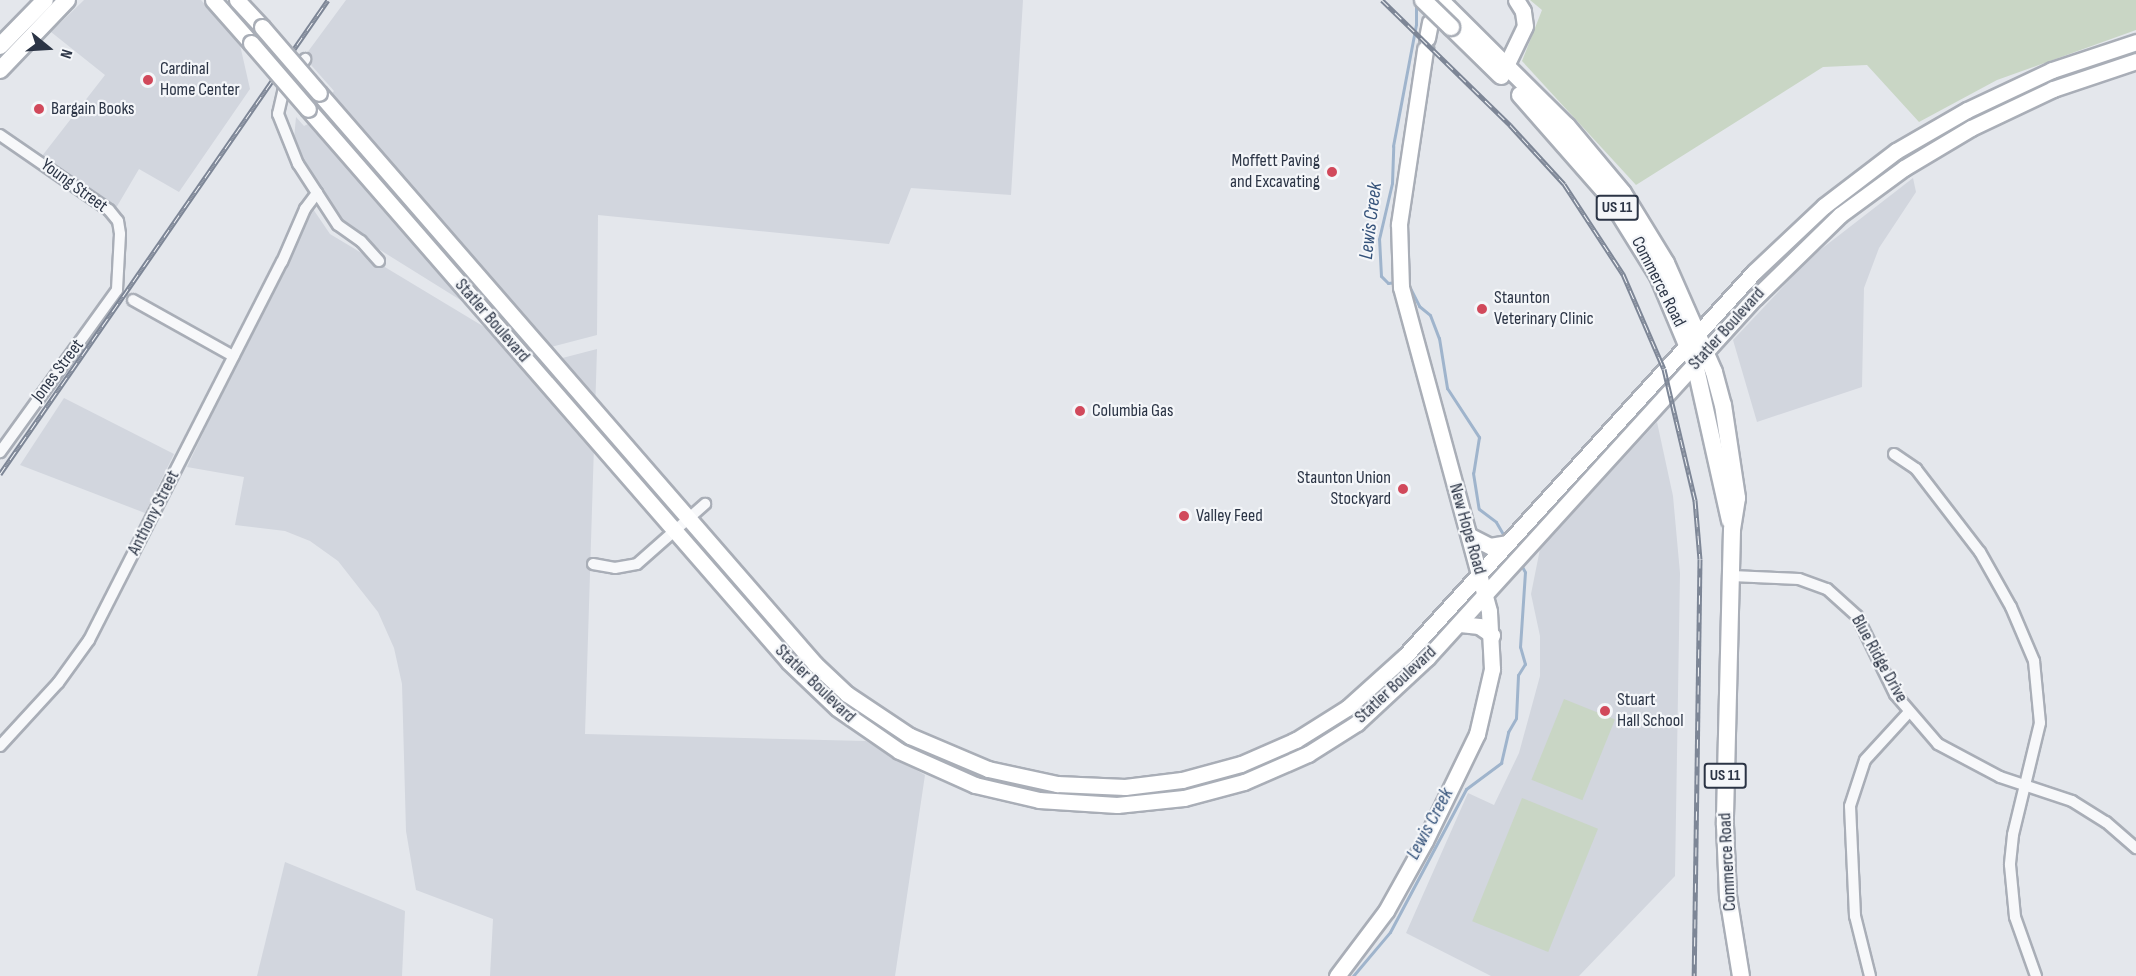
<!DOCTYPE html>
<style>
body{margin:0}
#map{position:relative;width:2136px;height:976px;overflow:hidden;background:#e4e7ec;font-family:"Sofia Sans Condensed",sans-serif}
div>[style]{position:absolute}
.built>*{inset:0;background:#d2d6de}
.green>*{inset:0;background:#c9d6c5;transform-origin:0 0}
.stream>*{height:3px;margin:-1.5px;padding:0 1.5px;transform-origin:1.5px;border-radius:1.5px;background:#9fb4cc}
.roads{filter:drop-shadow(2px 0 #a9aeb7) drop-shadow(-2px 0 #a9aeb7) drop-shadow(0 2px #a9aeb7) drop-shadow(0 -2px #a9aeb7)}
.minor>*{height:10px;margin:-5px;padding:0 5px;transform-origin:5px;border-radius:5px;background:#f7f8fa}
.secondary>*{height:15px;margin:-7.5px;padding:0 7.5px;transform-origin:7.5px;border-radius:7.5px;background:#fff}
.primary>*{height:16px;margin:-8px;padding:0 8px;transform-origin:8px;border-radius:8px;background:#fff}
.rail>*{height:5px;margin-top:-2.5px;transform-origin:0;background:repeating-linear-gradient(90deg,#f4f6f9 0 9px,#7d8696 0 18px);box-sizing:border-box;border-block:2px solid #7d8696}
.bridges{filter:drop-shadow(2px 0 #a9aeb7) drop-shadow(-2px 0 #a9aeb7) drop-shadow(0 2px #a9aeb7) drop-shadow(0 -2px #a9aeb7)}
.secondary-bridge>*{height:15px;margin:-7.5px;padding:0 7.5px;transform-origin:7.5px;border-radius:7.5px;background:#fff}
.primary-bridge>*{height:16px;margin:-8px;padding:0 8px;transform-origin:8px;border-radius:8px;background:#fff}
.dots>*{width:16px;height:16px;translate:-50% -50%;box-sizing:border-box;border:3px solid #f4f6f9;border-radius:50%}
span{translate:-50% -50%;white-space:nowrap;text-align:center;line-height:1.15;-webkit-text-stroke:4.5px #f4f6f9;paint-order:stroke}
.shield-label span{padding:2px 4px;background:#f4f6f9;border:2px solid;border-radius:4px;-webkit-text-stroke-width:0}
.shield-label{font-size:16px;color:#2b3445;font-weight:700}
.poi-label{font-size:18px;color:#2b3445}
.left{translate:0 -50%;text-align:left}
.right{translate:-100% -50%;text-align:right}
.street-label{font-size:18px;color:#2b3445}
.water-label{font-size:20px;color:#34527a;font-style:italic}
.north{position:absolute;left:18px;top:18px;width:60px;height:60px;-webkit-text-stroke:4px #f4f6f9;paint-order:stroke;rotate:108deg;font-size:16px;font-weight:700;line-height:24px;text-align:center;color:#2b3445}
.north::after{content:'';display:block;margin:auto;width:21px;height:27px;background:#2b3445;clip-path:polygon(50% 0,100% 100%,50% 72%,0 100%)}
</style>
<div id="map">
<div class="built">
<div style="clip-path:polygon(84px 0,201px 0,240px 45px,250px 89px,179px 192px,139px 169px,116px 208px,42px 156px,105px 75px,51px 32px)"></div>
<div style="clip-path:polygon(346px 0,1023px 0,1011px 195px,911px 188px,889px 244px,598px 215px,597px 335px,551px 347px,330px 95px,334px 91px,304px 57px)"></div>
<div style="clip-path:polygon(296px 117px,304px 126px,308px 124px,470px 306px,340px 225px,300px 164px,294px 139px)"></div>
<div style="clip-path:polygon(1913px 178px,1916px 192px,1879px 248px,1864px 288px,1862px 387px,1757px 422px,1733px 340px,1811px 257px)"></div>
<div style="clip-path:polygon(311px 206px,330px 234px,491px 331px,524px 368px,597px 349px,585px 734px,866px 741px,925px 775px,895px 976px,490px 976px,493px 919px,416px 890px,406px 831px,402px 684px,394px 648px,378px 612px,338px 561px,310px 541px,285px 531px,235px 525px,244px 477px,187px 467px)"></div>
<div style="clip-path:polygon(64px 398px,174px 454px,145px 513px,20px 465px)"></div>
<div style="clip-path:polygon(1657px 422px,1673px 496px,1680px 573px,1675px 876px,1579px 976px,1491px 976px,1406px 933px,1468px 793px,1494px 805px,1519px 753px,1540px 676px,1540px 636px,1531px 594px,1540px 549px)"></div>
<div style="clip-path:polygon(285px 862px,405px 911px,402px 976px,257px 976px)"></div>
</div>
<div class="green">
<div style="clip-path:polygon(1530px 0,2136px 0,2136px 30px,1997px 80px,1919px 122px,1867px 65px,1823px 67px,1636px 185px,1522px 61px,1542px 10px)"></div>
<div style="left:1564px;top:699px;width:55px;height:87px;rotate:22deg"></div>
<div style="left:1522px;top:798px;width:82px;height:133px;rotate:22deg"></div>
</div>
<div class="stream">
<div style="left:1406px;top:280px;width:29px;rotate:63deg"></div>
<div style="left:1419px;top:306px;width:14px;rotate:39deg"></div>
<div style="left:1430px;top:315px;width:25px;rotate:69deg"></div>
<div style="left:1439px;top:338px;width:51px;rotate:80.9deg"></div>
<div style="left:1447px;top:388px;width:59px;rotate:56.9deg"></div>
<div style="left:1479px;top:437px;width:36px;rotate:99deg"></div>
<div style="left:1473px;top:473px;width:36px;rotate:81deg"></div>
<div style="left:1479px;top:509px;width:21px;rotate:37deg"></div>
<div style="left:1496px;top:522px;width:20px;rotate:60deg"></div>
<div style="left:1396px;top:282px;width:8px;rotate:173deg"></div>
<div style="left:1388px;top:283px;width:10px;rotate:-135deg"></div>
<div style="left:1381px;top:276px;width:37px;rotate:-93deg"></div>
<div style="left:1379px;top:239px;width:57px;rotate:-76.9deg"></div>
<div style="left:1392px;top:183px;width:37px;rotate:-88deg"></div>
<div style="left:1393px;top:146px;width:124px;rotate:-79.3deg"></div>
<div style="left:1416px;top:24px;width:22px;rotate:-90deg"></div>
<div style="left:1353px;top:976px;width:57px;rotate:-49.9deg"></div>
<div style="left:1390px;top:932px;width:162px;rotate:-62deg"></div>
<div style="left:1466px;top:789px;width:44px;rotate:-36.6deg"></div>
<div style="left:1501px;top:763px;width:32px;rotate:-77deg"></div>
<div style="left:1508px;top:732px;width:16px;rotate:-60deg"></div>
<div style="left:1516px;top:718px;width:43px;rotate:-87.3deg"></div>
<div style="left:1518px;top:675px;width:13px;rotate:-58deg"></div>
<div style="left:1525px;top:664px;width:18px;rotate:-106deg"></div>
<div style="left:1520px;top:647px;width:75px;rotate:-86.2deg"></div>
<div style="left:1525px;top:572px;width:10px;rotate:-119deg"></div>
</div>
<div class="roads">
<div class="minor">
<div style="left:0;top:135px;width:132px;rotate:34.5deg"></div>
<div style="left:109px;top:210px;width:14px;rotate:51deg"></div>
<div style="left:118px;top:221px;width:13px;rotate:81deg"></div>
<div style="left:120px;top:234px;width:56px;rotate:93.1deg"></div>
<div style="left:117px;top:290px;width:200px;rotate:125.8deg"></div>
<div style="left:317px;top:193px;width:38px;rotate:57deg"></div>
<div style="left:338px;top:225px;width:28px;rotate:35deg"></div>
<div style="left:361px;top:241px;width:27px;rotate:48deg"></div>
<div style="left:133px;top:300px;width:115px;rotate:29.2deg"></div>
<div style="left:1894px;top:454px;width:27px;rotate:34deg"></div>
<div style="left:1916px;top:469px;width:105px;rotate:52.4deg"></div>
<div style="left:1980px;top:552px;width:63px;rotate:60.6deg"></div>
<div style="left:2011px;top:607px;width:59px;rotate:66.9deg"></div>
<div style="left:2034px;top:661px;width:62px;rotate:84.5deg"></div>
<div style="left:2040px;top:723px;width:115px;rotate:103.6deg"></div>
<div style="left:2013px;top:835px;width:30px;rotate:96deg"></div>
<div style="left:2010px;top:865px;width:52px;rotate:84.5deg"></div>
<div style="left:2015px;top:917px;width:63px;rotate:70.4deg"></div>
<div style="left:593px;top:564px;width:22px;rotate:10deg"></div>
<div style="left:615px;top:568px;width:22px;rotate:-10deg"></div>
<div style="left:637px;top:564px;width:91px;rotate:-41.4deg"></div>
<div style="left:1732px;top:576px;width:67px;rotate:2.6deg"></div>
<div style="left:1799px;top:579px;width:30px;rotate:20deg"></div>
<div style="left:1827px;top:589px;width:40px;rotate:42deg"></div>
<div style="left:1857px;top:616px;width:87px;rotate:64deg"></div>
<div style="left:1895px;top:694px;width:66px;rotate:49.3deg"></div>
<div style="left:1938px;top:744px;width:70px;rotate:28deg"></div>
<div style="left:2000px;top:777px;width:76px;rotate:18.4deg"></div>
<div style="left:2072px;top:801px;width:40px;rotate:32deg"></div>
<div style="left:2106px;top:822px;width:40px;rotate:41deg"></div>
<div style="left:0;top:746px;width:86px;rotate:-47.4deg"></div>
<div style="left:58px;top:683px;width:53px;rotate:-54.2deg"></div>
<div style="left:89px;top:640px;width:424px;rotate:-63deg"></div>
<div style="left:282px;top:262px;width:58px;rotate:-66.5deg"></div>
<div style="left:305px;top:209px;width:20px;rotate:-53deg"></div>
<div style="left:317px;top:193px;width:35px;rotate:-123deg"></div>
<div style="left:298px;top:164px;width:54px;rotate:-111.8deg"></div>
<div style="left:278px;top:114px;width:23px;rotate:-77deg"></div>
<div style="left:283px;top:92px;width:40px;rotate:-56deg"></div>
<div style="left:1870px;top:976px;width:62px;rotate:-104deg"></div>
<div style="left:1855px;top:916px;width:110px;rotate:-92.6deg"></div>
<div style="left:1850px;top:806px;width:48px;rotate:-71.9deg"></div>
<div style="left:1865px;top:760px;width:65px;rotate:-47.5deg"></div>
</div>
<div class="secondary">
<div style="left:213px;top:0;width:57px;rotate:48.5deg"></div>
<div style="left:237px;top:0;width:37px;rotate:47deg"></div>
<div style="left:1427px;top:38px;width:16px;rotate:-79deg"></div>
<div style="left:1501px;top:76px;width:55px;rotate:-64.4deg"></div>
<div style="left:1525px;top:26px;width:15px;rotate:-98deg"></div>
<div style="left:1523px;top:11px;width:13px;rotate:-122deg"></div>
<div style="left:319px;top:93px;width:756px;rotate:49.02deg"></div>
<div style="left:815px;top:664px;width:44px;rotate:43.2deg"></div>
<div style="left:847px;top:694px;width:76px;rotate:33.7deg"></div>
<div style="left:910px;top:736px;width:85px;rotate:22.9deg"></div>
<div style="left:988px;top:769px;width:71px;rotate:12.3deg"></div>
<div style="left:1057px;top:784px;width:68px;rotate:2.5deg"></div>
<div style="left:1125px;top:787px;width:57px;rotate:-7deg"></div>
<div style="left:1182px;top:780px;width:61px;rotate:-15.2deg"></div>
<div style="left:1241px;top:764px;width:60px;rotate:-23.6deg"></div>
<div style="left:1296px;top:740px;width:60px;rotate:-32.1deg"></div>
<div style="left:1347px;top:708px;width:78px;rotate:-41.9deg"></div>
<div style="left:1405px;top:656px;width:519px;rotate:-47.73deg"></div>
<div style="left:1754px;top:272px;width:96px;rotate:-43.3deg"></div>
<div style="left:1824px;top:206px;width:91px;rotate:-37.4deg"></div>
<div style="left:1896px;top:151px;width:82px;rotate:-30deg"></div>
<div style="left:1967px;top:110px;width:94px;rotate:-25.2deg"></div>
<div style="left:2052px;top:70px;width:89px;rotate:-18.4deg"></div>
<div style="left:308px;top:109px;width:733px;rotate:48.98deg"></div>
<div style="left:789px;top:662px;width:66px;rotate:43.8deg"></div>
<div style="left:837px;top:708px;width:75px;rotate:34.7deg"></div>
<div style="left:899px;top:751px;width:83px;rotate:24.1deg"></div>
<div style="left:975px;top:785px;width:66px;rotate:13.2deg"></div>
<div style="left:1039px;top:800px;width:78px;rotate:3.7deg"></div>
<div style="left:1117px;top:805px;width:67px;rotate:-6deg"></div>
<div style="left:1184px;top:798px;width:62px;rotate:-14.9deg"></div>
<div style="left:1244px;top:782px;width:70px;rotate:-23.6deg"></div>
<div style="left:1308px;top:754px;width:58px;rotate:-32.3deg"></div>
<div style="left:1357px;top:723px;width:96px;rotate:-42.9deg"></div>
<div style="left:1427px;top:658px;width:487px;rotate:-47.7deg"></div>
<div style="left:1755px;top:298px;width:119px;rotate:-44.3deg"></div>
<div style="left:1840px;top:215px;width:79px;rotate:-36.3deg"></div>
<div style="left:1904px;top:168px;width:78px;rotate:-30.8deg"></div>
<div style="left:1971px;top:128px;width:91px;rotate:-25.4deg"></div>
<div style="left:2053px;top:89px;width:88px;rotate:-18.6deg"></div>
<div style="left:1470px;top:536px;width:22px;rotate:27deg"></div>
<div style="left:1490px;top:546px;width:17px;rotate:-10deg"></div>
<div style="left:1460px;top:624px;width:19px;rotate:6deg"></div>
<div style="left:1479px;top:626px;width:16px;rotate:35deg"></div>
<div style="left:1337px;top:976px;width:81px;rotate:-53deg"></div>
<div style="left:1386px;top:911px;width:80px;rotate:-60.9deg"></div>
<div style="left:1425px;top:841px;width:119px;rotate:-64.1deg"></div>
<div style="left:1477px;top:734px;width:67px;rotate:-77deg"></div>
<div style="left:1492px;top:669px;width:58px;rotate:-93deg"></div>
<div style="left:1489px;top:611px;width:336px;rotate:-105.2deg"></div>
<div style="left:1401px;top:287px;width:63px;rotate:-91.8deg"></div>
<div style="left:1399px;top:224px;width:177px;rotate:-81.5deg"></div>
</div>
<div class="primary">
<div style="left:1440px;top:0;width:179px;rotate:44.8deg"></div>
<div style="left:1567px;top:126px;width:87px;rotate:50.1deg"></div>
<div style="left:1623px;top:193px;width:82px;rotate:58.4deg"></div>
<div style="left:1666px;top:263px;width:119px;rotate:66.2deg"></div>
<div style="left:1714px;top:372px;width:34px;rotate:75deg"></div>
<div style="left:1723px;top:405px;width:94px;rotate:81.4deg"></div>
<div style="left:1737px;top:498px;width:32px;rotate:99deg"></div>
<div style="left:1732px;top:530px;width:295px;rotate:91.4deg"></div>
<div style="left:1725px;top:825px;width:71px;rotate:87.6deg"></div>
<div style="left:1728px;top:896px;width:81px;rotate:80.8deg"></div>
<div style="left:1451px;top:27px;width:69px;rotate:44.4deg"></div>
<div style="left:0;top:46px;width:64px;rotate:-45.6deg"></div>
<div style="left:0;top:70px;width:97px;rotate:-46.3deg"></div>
<div style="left:1520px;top:95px;width:132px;rotate:48.7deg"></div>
<div style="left:1607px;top:194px;width:97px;rotate:58.1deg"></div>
<div style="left:1658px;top:276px;width:95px;rotate:67.2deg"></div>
<div style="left:1695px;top:364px;width:160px;rotate:77.4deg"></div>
</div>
</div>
<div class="rail">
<div style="left:1382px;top:0;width:179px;rotate:44.3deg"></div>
<div style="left:1510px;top:125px;width:80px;rotate:47.5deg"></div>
<div style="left:1564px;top:184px;width:108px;rotate:56.8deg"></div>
<div style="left:1623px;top:274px;width:103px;rotate:66.7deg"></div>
<div style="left:1664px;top:369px;width:135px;rotate:76.7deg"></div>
<div style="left:1695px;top:500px;width:59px;rotate:85.2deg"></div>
<div style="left:1700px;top:559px;width:417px;rotate:90.8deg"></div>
<div style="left:0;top:474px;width:576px;rotate:-55.32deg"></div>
</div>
<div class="bridges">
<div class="secondary-bridge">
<div style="left:262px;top:27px;width:87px;rotate:49.2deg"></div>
<div style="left:251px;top:43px;width:87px;rotate:49.2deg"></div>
</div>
<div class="primary-bridge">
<div style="left:1423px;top:0;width:39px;rotate:44deg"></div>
</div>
</div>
<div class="dots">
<div style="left:148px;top:80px;background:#d1495b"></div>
<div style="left:39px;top:109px;background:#d1495b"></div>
<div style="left:1332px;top:172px;background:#d1495b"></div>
<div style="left:1482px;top:309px;background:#d1495b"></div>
<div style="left:1080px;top:411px;background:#d1495b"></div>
<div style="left:1403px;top:489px;background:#d1495b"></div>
<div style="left:1184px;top:516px;background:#d1495b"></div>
<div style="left:1605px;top:711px;background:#d1495b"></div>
</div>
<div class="shield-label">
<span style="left:1617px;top:208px">US 11</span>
<span style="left:1725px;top:776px">US 11</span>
</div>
<div class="poi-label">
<span class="left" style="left:160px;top:80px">Cardinal<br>Home Center</span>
<span class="left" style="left:51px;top:109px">Bargain Books</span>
<span class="right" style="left:1320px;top:172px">Moffett Paving<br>and Excavating</span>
<span class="left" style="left:1494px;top:309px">Staunton<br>Veterinary Clinic</span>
<span class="left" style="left:1092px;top:411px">Columbia Gas</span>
<span class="right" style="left:1391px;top:489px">Staunton Union<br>Stockyard</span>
<span class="left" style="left:1196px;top:516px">Valley Feed</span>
<span class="left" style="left:1617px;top:711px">Stuart<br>Hall School</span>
</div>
<div class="street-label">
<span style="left:74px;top:186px;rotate:36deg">Young Street</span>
<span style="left:1658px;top:282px;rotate:63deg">Commerce Road</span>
<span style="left:492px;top:321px;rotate:49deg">Statler Boulevard</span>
<span style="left:1727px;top:329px;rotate:-48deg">Statler Boulevard</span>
<span style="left:58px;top:371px;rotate:-53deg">Jones Street</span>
<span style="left:154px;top:513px;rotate:-63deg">Anthony Street</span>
<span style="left:1467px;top:529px;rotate:74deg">New Hope Road</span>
<span style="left:1879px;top:659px;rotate:61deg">Blue Ridge Drive</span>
<span style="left:815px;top:684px;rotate:44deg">Statler Boulevard</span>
<span style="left:1396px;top:685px;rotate:-43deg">Statler Boulevard</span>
<span style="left:1728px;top:862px;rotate:-93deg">Commerce Road</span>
</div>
<div class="water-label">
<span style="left:1371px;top:221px;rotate:-83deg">Lewis Creek</span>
<span style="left:1430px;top:824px;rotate:-62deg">Lewis Creek</span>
</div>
<div class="north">N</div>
</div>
